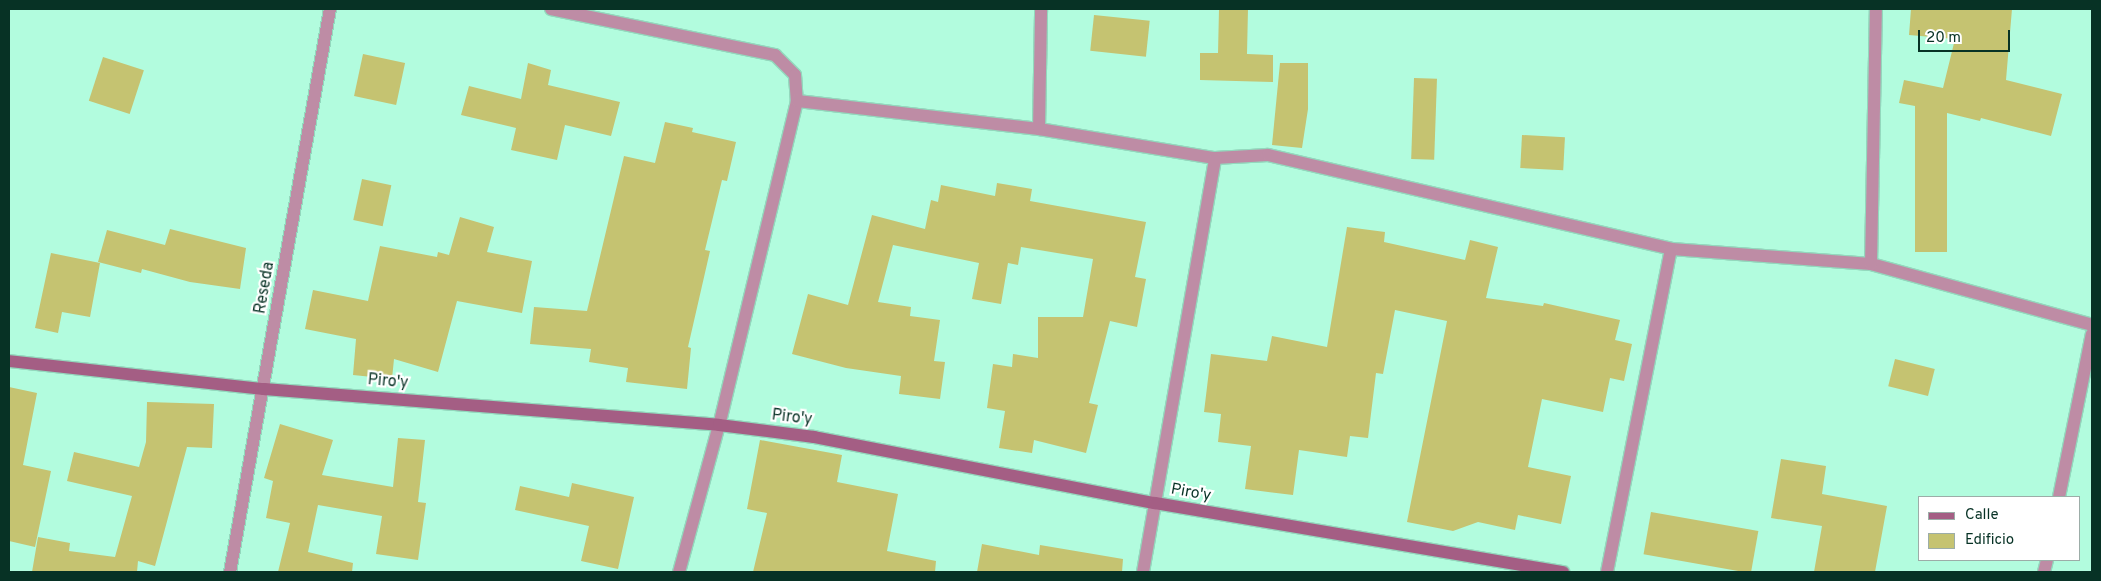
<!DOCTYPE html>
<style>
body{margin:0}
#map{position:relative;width:2101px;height:581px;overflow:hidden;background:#b2fcde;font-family:Overpass,sans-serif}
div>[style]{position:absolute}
.building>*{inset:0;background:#c5c371;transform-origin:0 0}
.roads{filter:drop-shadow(1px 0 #93d8bd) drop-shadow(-1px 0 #93d8bd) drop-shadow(0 1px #93d8bd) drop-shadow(0 -1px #93d8bd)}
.street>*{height:12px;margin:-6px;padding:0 6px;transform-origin:6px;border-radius:6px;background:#be8ca5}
.secondary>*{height:12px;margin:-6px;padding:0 6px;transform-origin:6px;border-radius:6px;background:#a45e84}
span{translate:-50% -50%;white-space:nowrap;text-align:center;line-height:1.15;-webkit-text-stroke:4.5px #fff;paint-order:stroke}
.street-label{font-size:16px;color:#073225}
.frame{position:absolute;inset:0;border:10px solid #073225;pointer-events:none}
.legend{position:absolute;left:1918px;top:496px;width:162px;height:65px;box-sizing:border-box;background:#fff;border:1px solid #9cada8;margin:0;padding:6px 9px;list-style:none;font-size:15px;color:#073225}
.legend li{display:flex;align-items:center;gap:10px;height:25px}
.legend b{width:25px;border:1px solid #9cada8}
.scale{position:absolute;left:1918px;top:30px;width:92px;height:22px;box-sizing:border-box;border:2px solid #073225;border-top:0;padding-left:6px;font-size:15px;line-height:18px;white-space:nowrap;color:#073225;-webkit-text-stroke:4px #fff;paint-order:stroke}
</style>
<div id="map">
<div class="building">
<div style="clip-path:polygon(1219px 9px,1248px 9px,1247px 54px,1273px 55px,1273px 82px,1200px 80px,1200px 53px,1218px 53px)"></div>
<div style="clip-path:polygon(1911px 9px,2012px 9px,2006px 80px,2062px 94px,2051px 136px,1981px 118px,1980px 121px,1947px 113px,1947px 252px,1915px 252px,1915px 106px,1899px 103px,1904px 80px,1943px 88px,1955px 39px,1909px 35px)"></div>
<div style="left:1094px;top:15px;width:56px;height:36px;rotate:6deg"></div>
<div style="left:363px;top:54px;width:43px;height:43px;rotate:12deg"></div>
<div style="left:103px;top:57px;width:43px;height:46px;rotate:18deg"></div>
<div style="clip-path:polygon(528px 63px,551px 70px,548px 85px,620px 102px,611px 136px,565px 125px,557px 160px,511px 150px,516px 128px,461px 115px,469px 86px,521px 99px)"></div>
<div style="clip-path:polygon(1280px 63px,1308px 63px,1308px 109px,1302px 148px,1272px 145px)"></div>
<div style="left:1414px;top:78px;width:23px;height:81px;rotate:2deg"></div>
<div style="clip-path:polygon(665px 122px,693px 128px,692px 132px,736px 142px,727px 181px,722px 180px,705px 250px,710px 251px,688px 347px,691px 348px,687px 389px,626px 382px,628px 368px,589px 362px,591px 349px,530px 344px,534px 307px,587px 311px,624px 156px,655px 163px)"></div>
<div style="left:1522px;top:135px;width:43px;height:33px;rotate:3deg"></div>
<div style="left:362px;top:179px;width:30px;height:42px;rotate:12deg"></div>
<div style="clip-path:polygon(997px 183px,1032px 189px,1030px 201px,1146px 222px,1135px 277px,1146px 279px,1137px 327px,1110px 321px,1089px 403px,1098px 405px,1086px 453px,1034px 440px,1032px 453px,999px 448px,1005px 411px,987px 408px,993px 364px,1012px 367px,1013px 354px,1038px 358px,1038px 317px,1083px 317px,1093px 259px,1021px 247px,1018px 265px,1008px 263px,1001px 304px,972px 299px,979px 263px,893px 245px,878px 302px,911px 307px,910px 316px,940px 320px,934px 361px,945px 362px,940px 399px,899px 394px,901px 376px,846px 368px,792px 354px,808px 294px,848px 305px,872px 215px,925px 229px,931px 200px,938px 202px,941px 185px,995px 196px)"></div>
<div style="clip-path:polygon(460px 217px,494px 227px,487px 252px,532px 261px,522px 313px,457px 301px,438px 372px,394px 359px,392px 379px,353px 375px,356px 339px,305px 329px,313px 290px,368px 301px,380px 246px,437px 257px,438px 252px,449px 255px)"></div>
<div style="clip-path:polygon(1347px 227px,1385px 232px,1384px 242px,1465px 260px,1470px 240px,1498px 247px,1486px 298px,1543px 306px,1544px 303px,1620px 320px,1615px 340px,1632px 344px,1624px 381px,1610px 378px,1603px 412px,1542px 399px,1528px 467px,1571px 476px,1561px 524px,1518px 515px,1515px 530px,1478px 522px,1453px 531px,1407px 522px,1447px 321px,1395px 310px,1383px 374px,1376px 373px,1368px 438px,1350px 436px,1347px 457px,1299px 450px,1293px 495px,1245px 489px,1251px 446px,1218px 442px,1221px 414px,1204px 412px,1211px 354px,1267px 361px,1272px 336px,1327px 347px)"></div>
<div style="clip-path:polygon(170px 229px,246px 248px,240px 289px,190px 282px,142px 269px,141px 273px,98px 262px,107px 230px,165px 245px)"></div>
<div style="clip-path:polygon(51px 253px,100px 263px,90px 317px,62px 312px,58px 333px,35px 328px)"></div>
<div style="left:1895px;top:359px;width:41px;height:28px;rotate:14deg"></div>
<div style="clip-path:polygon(9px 387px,37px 393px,23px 465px,51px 471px,35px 547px,9px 541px)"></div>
<div style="clip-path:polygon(147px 402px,214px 404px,212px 448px,187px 447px,155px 566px,138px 561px,137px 572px,32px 572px,38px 537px,70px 543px,69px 551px,115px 557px,132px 496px,67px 481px,74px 452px,139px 467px,146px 442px)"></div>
<div style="clip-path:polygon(280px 424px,333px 440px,322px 475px,393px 487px,398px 438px,425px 440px,418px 502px,426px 503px,418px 560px,376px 554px,382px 516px,318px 505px,308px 552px,353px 563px,352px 572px,278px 572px,290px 523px,266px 518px,273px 481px,264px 478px)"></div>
<div style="clip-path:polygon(760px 440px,842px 455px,837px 482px,898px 494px,887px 551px,936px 561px,935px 572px,753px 572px,767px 513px,747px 509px)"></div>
<div style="clip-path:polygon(1781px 459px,1826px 466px,1822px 494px,1887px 506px,1875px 572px,1814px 572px,1822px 526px,1771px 518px)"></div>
<div style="clip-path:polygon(572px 483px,634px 497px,618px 569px,581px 561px,589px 526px,515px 510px,520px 486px,569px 497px)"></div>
<div style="left:1651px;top:512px;width:109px;height:43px;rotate:10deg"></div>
<div style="clip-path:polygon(982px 544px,1039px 555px,1040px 545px,1123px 559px,1122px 572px,977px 572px)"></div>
</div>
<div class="roads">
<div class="street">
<div style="left:551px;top:9px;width:229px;rotate:11.6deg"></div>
<div style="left:775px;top:55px;width:28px;rotate:45deg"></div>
<div style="left:795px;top:75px;width:26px;rotate:86deg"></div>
<div style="left:797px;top:101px;width:333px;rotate:103.5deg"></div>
<div style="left:719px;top:425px;width:152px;rotate:105.2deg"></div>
<div style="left:797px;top:101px;width:244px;rotate:6.6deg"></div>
<div style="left:1039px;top:129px;width:178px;rotate:9.4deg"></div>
<div style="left:1215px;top:158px;width:53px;rotate:-3.2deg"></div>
<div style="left:1268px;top:155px;width:414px;rotate:13.1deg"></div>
<div style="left:1671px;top:249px;width:201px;rotate:4.3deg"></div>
<div style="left:1871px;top:264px;width:229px;rotate:15.4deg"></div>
<div style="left:1039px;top:129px;width:120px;rotate:-89deg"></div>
<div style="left:1871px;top:264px;width:255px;rotate:-88.9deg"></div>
<div style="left:2059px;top:497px;width:166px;rotate:-78.6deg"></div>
<div style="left:230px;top:572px;width:572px;rotate:-79.93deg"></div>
<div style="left:1143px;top:572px;width:420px;rotate:-80.1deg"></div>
<div style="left:1607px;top:572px;width:329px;rotate:-78.8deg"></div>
<div style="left:2044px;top:572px;width:12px;rotate:-76deg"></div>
</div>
<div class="secondary">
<div style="left:9px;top:361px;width:257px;rotate:6.3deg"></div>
<div style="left:264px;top:389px;width:456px;rotate:4.5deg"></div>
<div style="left:719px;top:425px;width:96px;rotate:7.2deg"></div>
<div style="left:814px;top:437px;width:347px;rotate:11deg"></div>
<div style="left:1155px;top:503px;width:414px;rotate:9.6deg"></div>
</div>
</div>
<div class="street-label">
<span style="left:265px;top:288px;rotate:-80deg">Reseda</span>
<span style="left:388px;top:382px;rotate:5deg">Piro'y</span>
<span style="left:792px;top:418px;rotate:7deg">Piro'y</span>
<span style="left:1191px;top:493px;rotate:10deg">Piro'y</span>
</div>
<div class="frame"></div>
<ul class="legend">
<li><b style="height:6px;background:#a45e84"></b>Calle</li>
<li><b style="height:14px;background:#c5c371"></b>Edificio</li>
</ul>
<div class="scale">20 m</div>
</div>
